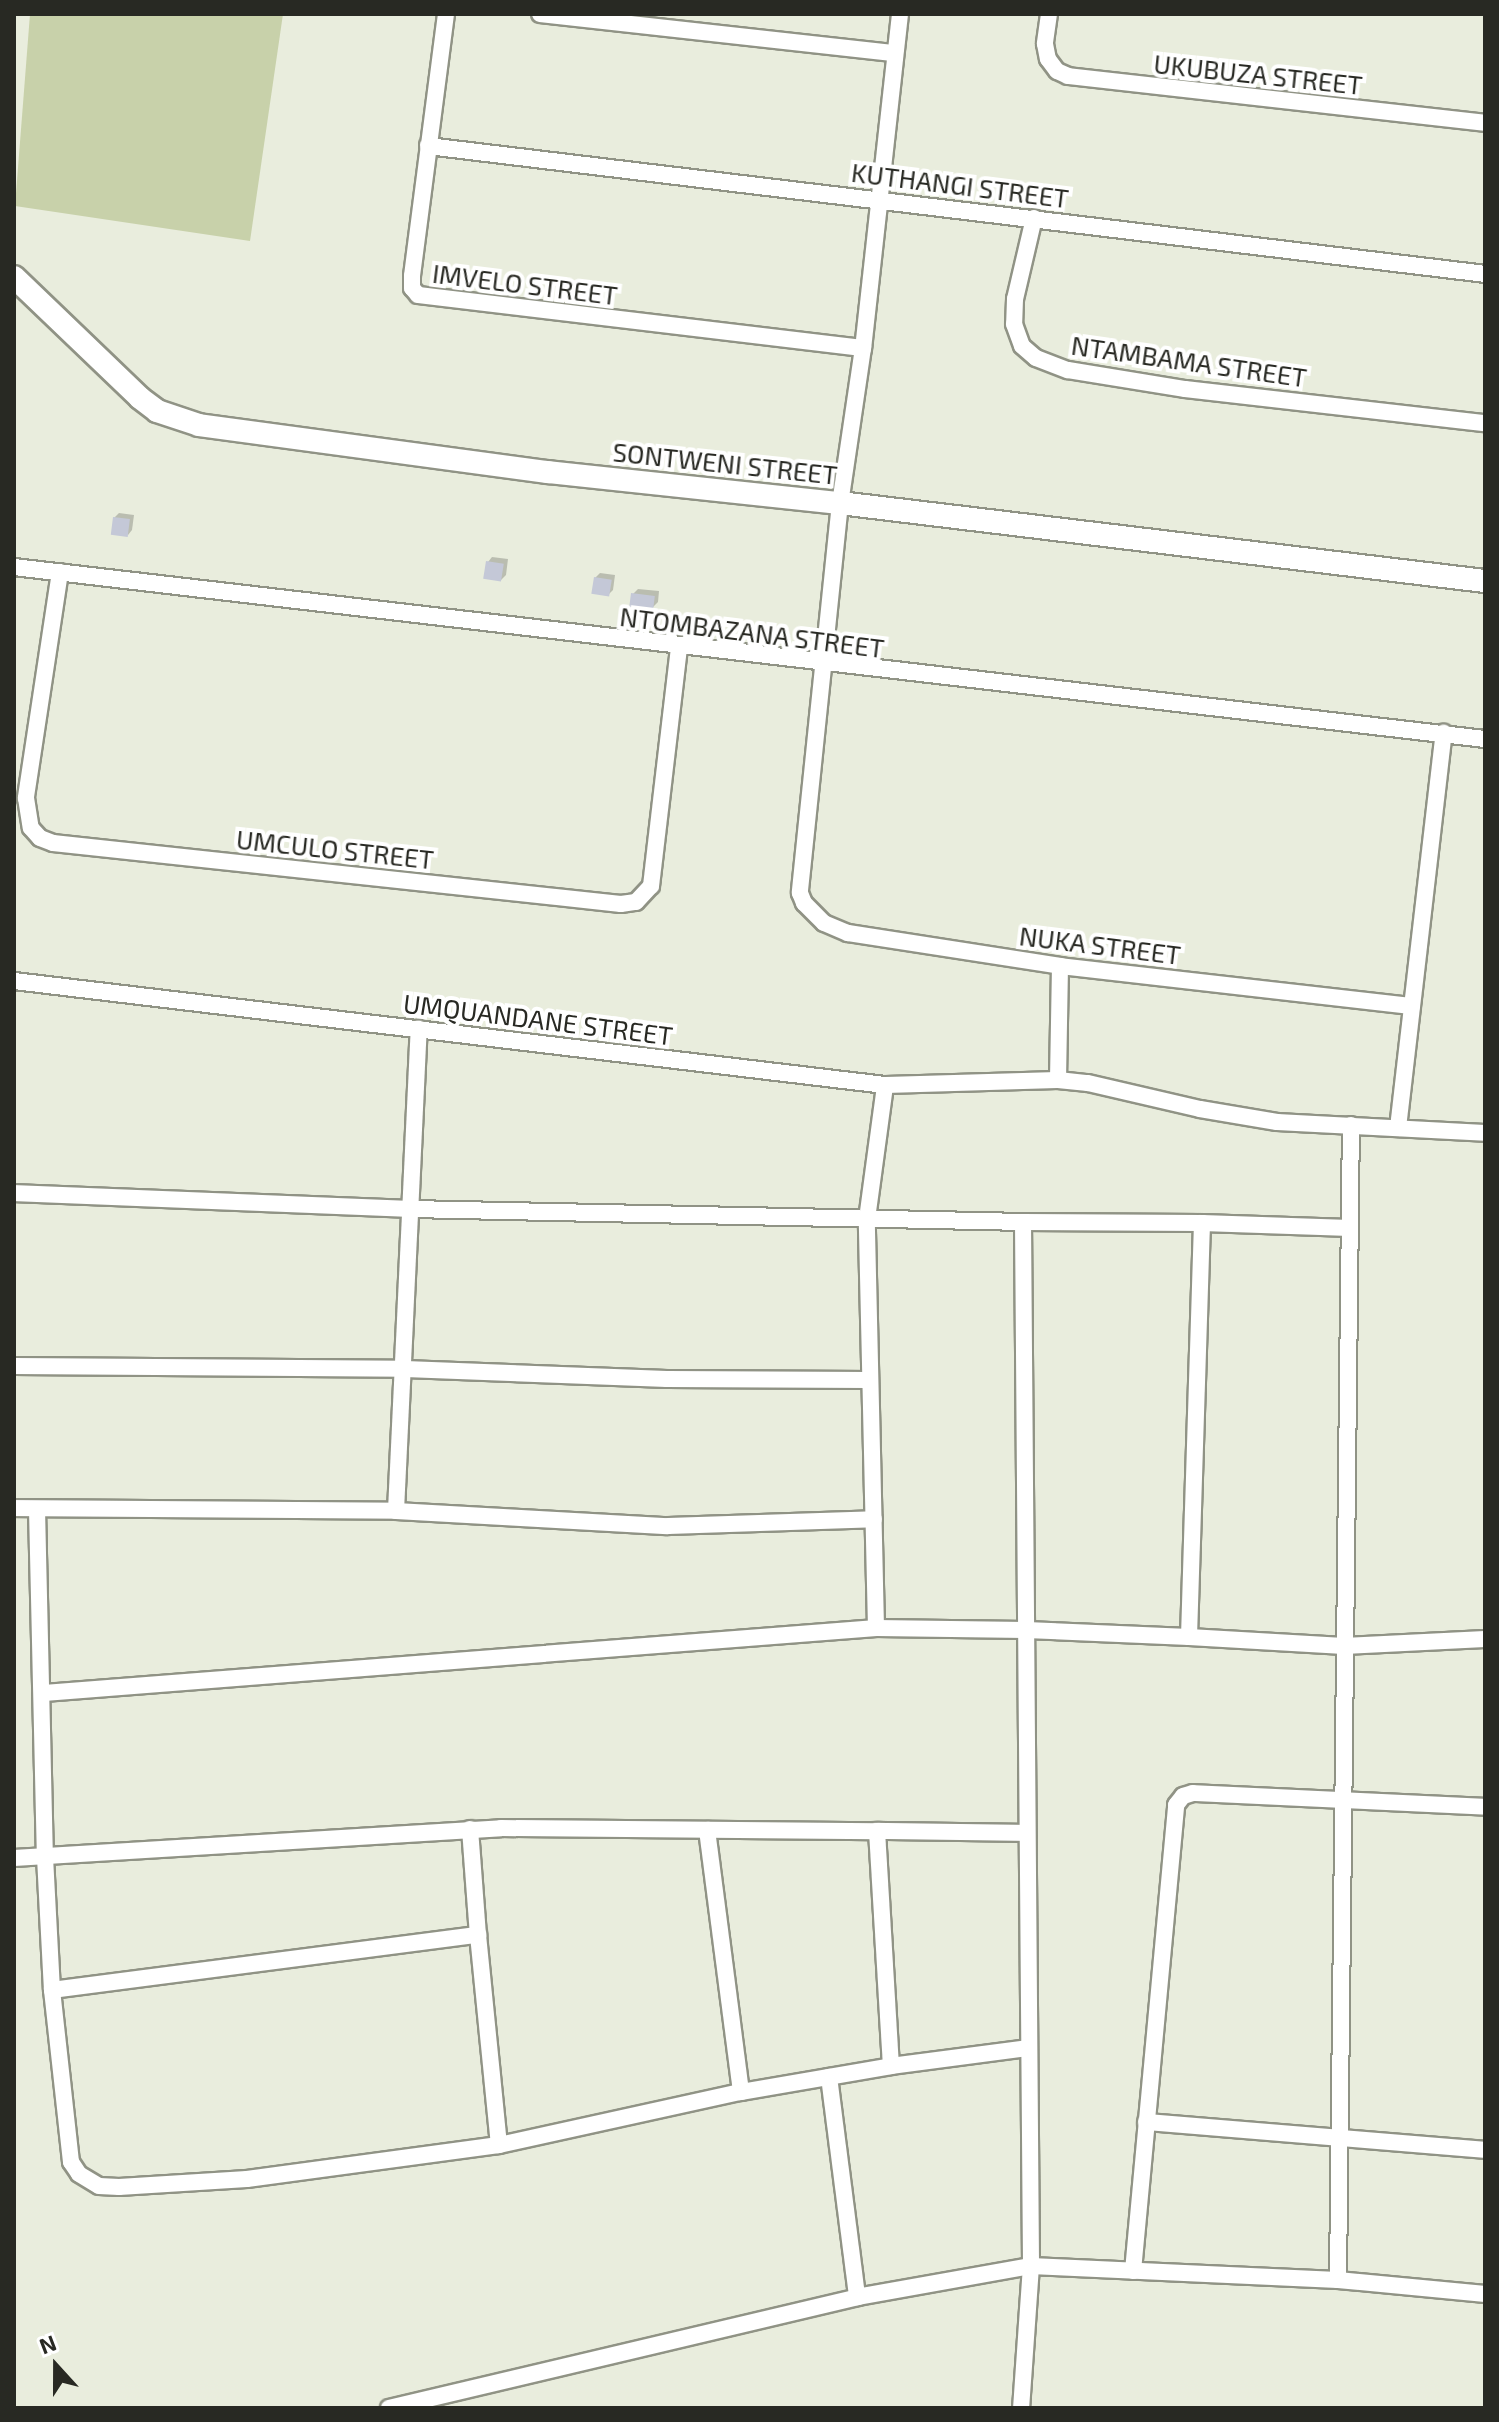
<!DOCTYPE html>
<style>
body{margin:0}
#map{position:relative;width:1499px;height:2422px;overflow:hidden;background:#e9eddd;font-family:"Exo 2",sans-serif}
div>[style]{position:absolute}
.green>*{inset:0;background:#c8d1aa}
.shadow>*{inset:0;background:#0003}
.building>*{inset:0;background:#c4c8d7;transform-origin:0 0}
.roads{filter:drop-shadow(2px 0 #909385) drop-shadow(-2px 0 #909385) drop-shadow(0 2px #909385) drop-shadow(0 -2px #909385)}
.minor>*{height:16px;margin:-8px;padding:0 8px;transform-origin:8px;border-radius:8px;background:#fff}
.tertiary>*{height:22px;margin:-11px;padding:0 11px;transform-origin:11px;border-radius:11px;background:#fff}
span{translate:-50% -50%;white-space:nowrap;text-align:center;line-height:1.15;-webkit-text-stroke:8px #fff;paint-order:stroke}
.street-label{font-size:26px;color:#282923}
.frame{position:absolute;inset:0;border:16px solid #282923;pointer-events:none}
.north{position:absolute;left:16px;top:2326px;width:80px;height:80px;-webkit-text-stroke:6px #fff;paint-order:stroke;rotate:339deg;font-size:22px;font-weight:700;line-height:32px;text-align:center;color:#282923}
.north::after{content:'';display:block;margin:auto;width:28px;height:36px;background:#282923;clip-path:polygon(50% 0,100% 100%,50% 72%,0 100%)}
</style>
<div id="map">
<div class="green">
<div style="clip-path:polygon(30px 14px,283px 14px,250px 241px,15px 206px)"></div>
</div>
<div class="shadow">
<div style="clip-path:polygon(119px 513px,134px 515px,132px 530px,128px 535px,114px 518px)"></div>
<div style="clip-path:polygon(492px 557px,508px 559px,506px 575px,501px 580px,488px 562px)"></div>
<div style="clip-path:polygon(600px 573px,615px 575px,613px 590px,608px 595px,595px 578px)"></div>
<div style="clip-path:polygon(638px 589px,659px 591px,658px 602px,653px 607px,633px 594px)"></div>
</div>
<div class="building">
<div style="left:113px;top:517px;width:17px;height:18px;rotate:7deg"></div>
<div style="left:486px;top:561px;width:18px;height:18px;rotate:9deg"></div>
<div style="left:594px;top:577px;width:18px;height:17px;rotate:9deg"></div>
<div style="left:631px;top:593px;width:24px;height:14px;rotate:7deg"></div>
</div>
<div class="roads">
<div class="minor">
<div style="left:446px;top:14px;width:264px;rotate:97.4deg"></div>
<div style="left:412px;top:276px;width:12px;rotate:90deg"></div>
<div style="left:412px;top:288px;width:9px;rotate:49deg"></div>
<div style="left:418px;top:295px;width:448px;rotate:6.8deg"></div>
<div style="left:540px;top:14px;width:357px;rotate:6.3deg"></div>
<div style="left:900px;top:14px;width:336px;rotate:96.3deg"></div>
<div style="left:863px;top:348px;width:157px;rotate:98.4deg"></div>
<div style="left:840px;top:503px;width:392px;rotate:95.9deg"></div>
<div style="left:800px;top:893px;width:11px;rotate:68deg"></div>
<div style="left:804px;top:903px;width:28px;rotate:45deg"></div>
<div style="left:824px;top:923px;width:26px;rotate:23deg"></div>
<div style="left:848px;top:933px;width:215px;rotate:8.8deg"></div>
<div style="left:1060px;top:966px;width:354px;rotate:6.5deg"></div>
<div style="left:1049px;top:14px;width:30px;rotate:98deg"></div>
<div style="left:1045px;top:44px;width:15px;rotate:79deg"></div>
<div style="left:1048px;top:59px;width:15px;rotate:53deg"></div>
<div style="left:1057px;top:71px;width:12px;rotate:24deg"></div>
<div style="left:1068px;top:76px;width:420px;rotate:6.4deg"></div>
<div style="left:428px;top:146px;width:1065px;rotate:6.9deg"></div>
<div style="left:1034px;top:218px;width:83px;rotate:103.2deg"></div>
<div style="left:1015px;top:299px;width:25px;rotate:92deg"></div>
<div style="left:1014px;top:324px;width:23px;rotate:70deg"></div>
<div style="left:1022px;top:346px;width:18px;rotate:41deg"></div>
<div style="left:1036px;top:358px;width:34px;rotate:21deg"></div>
<div style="left:1068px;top:370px;width:119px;rotate:9.2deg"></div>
<div style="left:1185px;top:389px;width:302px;rotate:6.5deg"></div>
<div style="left:14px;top:567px;width:1481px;rotate:6.67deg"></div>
<div style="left:60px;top:572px;width:229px;rotate:98.6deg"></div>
<div style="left:26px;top:798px;width:30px;rotate:81deg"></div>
<div style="left:31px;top:828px;width:13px;rotate:48deg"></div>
<div style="left:40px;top:838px;width:14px;rotate:21deg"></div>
<div style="left:53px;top:843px;width:571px;rotate:6.13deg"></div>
<div style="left:621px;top:904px;width:15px;rotate:-8deg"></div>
<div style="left:636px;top:902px;width:22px;rotate:-47deg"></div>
<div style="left:651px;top:886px;width:240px;rotate:-83.3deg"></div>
<div style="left:14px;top:981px;width:877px;rotate:6.81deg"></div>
<div style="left:885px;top:1085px;width:173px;rotate:-1.7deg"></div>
<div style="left:1058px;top:1080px;width:114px;rotate:-89deg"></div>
<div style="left:1058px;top:1080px;width:30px;rotate:6deg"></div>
<div style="left:1088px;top:1083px;width:115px;rotate:13.1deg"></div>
<div style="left:1200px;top:1109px;width:78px;rotate:9.6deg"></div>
<div style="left:1277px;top:1122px;width:208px;rotate:3deg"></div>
<div style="left:1398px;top:1128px;width:398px;rotate:-83.4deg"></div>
<div style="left:14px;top:1193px;width:396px;rotate:2.3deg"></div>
<div style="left:410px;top:1209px;width:613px;rotate:1.21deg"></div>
<div style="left:1023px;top:1222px;width:1044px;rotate:89.56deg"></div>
<div style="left:1031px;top:2266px;width:142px;rotate:94deg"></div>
<div style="left:1023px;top:1222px;width:179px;rotate:0.3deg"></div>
<div style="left:1350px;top:1228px;width:148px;rotate:-178.1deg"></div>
<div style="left:1202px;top:1223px;width:414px;rotate:91.8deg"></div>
<div style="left:1189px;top:1637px;width:155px;rotate:3.3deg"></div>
<div style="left:1344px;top:1646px;width:141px;rotate:-2.8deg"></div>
<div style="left:14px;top:1366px;width:391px;rotate:0.4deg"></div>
<div style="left:405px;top:1369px;width:262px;rotate:2.2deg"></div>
<div style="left:667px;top:1379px;width:202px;rotate:0.3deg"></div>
<div style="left:14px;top:1508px;width:382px;rotate:0.4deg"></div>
<div style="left:396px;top:1511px;width:483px;rotate:-87.3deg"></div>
<div style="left:37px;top:1509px;width:348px;rotate:88.7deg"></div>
<div style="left:45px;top:1857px;width:133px;rotate:87deg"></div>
<div style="left:52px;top:1990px;width:173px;rotate:83.7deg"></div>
<div style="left:71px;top:2162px;width:14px;rotate:56deg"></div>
<div style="left:79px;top:2174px;width:23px;rotate:31deg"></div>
<div style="left:99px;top:2186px;width:20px;rotate:3deg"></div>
<div style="left:119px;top:2187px;width:128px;rotate:-3.6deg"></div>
<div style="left:247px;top:2179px;width:254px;rotate:-7.7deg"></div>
<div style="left:396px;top:1511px;width:272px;rotate:3.2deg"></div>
<div style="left:668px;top:1526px;width:206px;rotate:-1.9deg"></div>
<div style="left:876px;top:1628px;width:409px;rotate:-91.3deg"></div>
<div style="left:867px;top:1219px;width:135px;rotate:-82.3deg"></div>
<div style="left:44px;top:1693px;width:835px;rotate:-4.47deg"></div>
<div style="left:876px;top:1628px;width:150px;rotate:0.8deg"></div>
<div style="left:1026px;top:1630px;width:163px;rotate:2.5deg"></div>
<div style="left:470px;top:1829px;width:106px;rotate:85.7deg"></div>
<div style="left:707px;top:1830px;width:264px;rotate:82.6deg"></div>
<div style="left:1025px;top:1833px;width:148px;rotate:-179.2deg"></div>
<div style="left:877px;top:1831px;width:235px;rotate:86.6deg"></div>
<div style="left:891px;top:2066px;width:137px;rotate:-7.5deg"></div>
<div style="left:14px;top:1858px;width:488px;rotate:-3.5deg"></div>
<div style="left:501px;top:1828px;width:376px;rotate:0.5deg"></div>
<div style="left:52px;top:1990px;width:430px;rotate:-7.4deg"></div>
<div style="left:478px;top:1935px;width:211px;rotate:84.3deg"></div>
<div style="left:499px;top:2145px;width:248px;rotate:-12.4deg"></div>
<div style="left:741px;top:2092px;width:152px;rotate:-9.8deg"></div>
<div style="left:829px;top:2077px;width:222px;rotate:82.7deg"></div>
<div style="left:1146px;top:2122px;width:340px;rotate:4.7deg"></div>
<div style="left:1133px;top:2271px;width:468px;rotate:-84.7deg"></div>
<div style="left:1176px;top:1805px;width:11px;rotate:-52deg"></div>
<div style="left:1183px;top:1796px;width:10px;rotate:-17deg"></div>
<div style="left:1193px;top:1793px;width:292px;rotate:2.7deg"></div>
<div style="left:1338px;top:2280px;width:1155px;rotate:-89.36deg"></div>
<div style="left:389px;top:2408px;width:481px;rotate:-13.3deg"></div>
<div style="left:857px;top:2297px;width:177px;rotate:-10.1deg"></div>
<div style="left:1031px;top:2266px;width:307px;rotate:2.6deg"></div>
<div style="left:1338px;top:2280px;width:148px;rotate:5.4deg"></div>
</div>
<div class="tertiary">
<div style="left:14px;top:277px;width:175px;rotate:43.8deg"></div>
<div style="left:140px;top:398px;width:21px;rotate:37deg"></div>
<div style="left:157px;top:411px;width:44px;rotate:18.4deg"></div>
<div style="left:199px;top:425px;width:352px;rotate:7.7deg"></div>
<div style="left:548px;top:472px;width:294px;rotate:6.1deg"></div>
<div style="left:840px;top:503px;width:650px;rotate:6.9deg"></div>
</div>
</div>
<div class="street-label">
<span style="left:1258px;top:74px;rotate:6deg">UKUBUZA STREET</span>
<span style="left:960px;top:185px;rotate:7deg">KUTHANGI STREET</span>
<span style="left:525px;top:284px;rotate:7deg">IMVELO STREET</span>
<span style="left:1189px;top:361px;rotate:8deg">NTAMBAMA STREET</span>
<span style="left:725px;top:463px;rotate:6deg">SONTWENI STREET</span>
<span style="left:752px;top:632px;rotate:7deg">NTOMBAZANA STREET</span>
<span style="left:335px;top:849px;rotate:6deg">UMCULO STREET</span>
<span style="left:1100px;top:945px;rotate:7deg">NUKA STREET</span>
<span style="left:538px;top:1019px;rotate:7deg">UMQUANDANE STREET</span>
</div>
<div class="frame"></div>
<div class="north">N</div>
</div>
